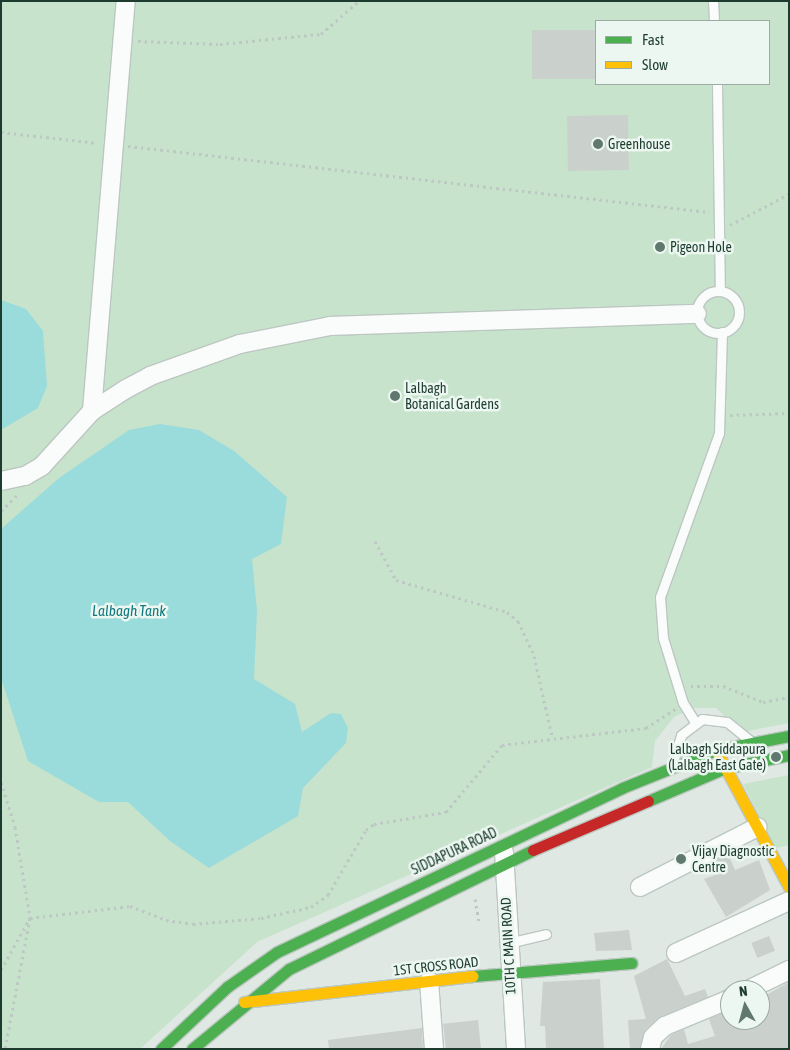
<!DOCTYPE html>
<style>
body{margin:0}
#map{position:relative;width:790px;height:1050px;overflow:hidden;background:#e0e8e3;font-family:"Asap Condensed",sans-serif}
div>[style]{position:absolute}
.green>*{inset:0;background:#c7e3cb}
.water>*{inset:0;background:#9adbdb}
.building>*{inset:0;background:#cad1cd;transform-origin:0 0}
.path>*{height:3px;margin-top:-1.5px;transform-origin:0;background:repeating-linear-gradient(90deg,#bdc8c4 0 2.5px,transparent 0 6.5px)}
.roads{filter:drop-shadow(1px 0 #bcc7c1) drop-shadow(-1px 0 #bcc7c1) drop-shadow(0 1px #bcc7c1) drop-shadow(0 -1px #bcc7c1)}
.lane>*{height:9px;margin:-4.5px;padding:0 4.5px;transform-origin:4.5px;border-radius:4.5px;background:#fafcfb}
.lane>.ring{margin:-4.5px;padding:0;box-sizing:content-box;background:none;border:9px solid #fafcfb;border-radius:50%}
.street>*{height:18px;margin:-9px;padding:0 9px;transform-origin:9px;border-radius:9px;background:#fafcfb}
.fast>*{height:11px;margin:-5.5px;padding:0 5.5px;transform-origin:5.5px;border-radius:5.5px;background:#4caf50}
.slow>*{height:11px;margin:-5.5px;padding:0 5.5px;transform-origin:5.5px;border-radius:5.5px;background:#ffc107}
.jam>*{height:11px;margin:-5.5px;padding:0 5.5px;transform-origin:5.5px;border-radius:5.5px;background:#c62828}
.dots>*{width:14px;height:14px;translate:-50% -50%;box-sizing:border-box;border:2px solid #edf7f1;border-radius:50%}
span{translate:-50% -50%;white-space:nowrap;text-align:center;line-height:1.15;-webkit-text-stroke:5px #edf7f1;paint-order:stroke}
.poi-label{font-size:14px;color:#1d3c2f}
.left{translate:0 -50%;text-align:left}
.right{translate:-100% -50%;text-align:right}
.street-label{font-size:14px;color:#1d3c2f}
.water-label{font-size:15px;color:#11797e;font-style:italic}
.frame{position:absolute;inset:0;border:2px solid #1d3c2f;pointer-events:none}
.legend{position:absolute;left:595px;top:20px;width:175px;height:65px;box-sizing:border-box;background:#edf7f1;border:1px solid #9aaca3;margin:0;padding:6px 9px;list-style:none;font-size:15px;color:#1d3c2f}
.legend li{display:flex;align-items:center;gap:10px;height:25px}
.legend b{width:25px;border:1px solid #9aaca3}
.north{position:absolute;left:720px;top:980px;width:50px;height:50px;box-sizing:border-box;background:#edf7f1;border:1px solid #9aaca3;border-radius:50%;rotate:353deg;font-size:14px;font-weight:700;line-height:20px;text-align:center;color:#1d3c2f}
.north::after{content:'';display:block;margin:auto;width:18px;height:22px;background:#61786e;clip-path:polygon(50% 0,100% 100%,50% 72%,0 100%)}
</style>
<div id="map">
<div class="green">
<div style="clip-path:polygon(evenodd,1px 1px,789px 1px,789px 723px,742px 732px,716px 708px,693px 708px,674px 717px,655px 741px,652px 767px,257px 942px,140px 1049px,1px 1049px,1px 1px,596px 21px,769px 21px,769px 84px,596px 84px,596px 21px)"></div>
<div style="clip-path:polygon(789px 775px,789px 845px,776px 848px,743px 784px)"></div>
</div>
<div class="water">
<div style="clip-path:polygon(1px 300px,26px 309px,43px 331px,47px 386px,38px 408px,1px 430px)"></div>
<div style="clip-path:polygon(160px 424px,199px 430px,234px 451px,287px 497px,281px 544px,252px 559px,257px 611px,254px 679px,295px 704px,302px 732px,331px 713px,341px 714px,348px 728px,346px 743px,303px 788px,298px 816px,209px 868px,170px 841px,128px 802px,99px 802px,28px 761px,1px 678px,1px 529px,59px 478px,129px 430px)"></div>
</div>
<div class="building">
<div style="left:596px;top:30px;width:49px;height:64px;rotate:90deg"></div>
<div style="left:628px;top:115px;width:55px;height:61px;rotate:89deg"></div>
<div style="clip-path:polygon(728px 854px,735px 870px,759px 860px,770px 890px,726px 917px,704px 879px,715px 875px,710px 863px)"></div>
<div style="clip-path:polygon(629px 930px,632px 950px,596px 951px,594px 933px)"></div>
<div style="left:769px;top:936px;width:16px;height:19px;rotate:68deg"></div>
<div style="clip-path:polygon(667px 959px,685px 996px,705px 989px,708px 997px,658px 1018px,645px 1030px,640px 1049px,630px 1049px,628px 1020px,646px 1019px,634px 976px)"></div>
<div style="clip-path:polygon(600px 979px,604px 1049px,546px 1049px,545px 1026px,540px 1026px,543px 982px)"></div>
<div style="clip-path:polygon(789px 982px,789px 1049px,661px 1049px,671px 1035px,684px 1029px,688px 1044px,715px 1036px,709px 1019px,730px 1010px,730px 1020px,739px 1024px,760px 1020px,767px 1014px,761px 998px)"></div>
<div style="left:478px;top:1020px;width:29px;height:35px;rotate:84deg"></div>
<div style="clip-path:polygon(422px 1028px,423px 1049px,329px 1049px,328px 1040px)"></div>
</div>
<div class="path">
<div style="left:138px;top:41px;width:82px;rotate:2.1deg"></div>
<div style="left:220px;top:44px;width:101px;rotate:-5.7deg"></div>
<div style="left:321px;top:34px;width:50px;rotate:-41deg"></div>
<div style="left:1px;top:132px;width:97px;rotate:6.5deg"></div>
<div style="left:128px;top:146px;width:585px;rotate:6.48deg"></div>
<div style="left:730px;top:225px;width:67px;rotate:-27.7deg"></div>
<div style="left:730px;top:415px;width:59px;rotate:-1.9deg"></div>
<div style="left:1px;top:511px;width:23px;rotate:-45deg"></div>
<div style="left:375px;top:541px;width:44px;rotate:61.7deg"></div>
<div style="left:396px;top:580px;width:116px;rotate:16.1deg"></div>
<div style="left:507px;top:612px;width:14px;rotate:39deg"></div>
<div style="left:518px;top:621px;width:38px;rotate:65deg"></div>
<div style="left:534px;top:656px;width:82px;rotate:77.3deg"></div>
<div style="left:691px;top:686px;width:32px"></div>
<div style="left:723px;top:686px;width:43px;rotate:21.8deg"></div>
<div style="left:763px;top:702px;width:26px;rotate:-11deg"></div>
<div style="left:1px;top:782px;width:47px;rotate:72.7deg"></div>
<div style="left:15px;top:827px;width:92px;rotate:80.6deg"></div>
<div style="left:30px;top:918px;width:133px;rotate:100.8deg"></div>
<div style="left:475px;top:899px;width:22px;rotate:80deg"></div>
<div style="left:1px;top:970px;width:60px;rotate:-60.9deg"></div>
<div style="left:30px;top:918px;width:101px;rotate:-6.8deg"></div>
<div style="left:130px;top:906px;width:39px;rotate:21deg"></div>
<div style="left:166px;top:920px;width:27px;rotate:8deg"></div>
<div style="left:193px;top:924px;width:68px;rotate:-5deg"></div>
<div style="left:261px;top:918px;width:51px;rotate:-12.4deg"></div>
<div style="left:311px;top:907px;width:21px;rotate:-35deg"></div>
<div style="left:328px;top:895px;width:75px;rotate:-59.7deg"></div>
<div style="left:366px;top:830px;width:10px;rotate:-37deg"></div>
<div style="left:374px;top:824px;width:73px;rotate:-9.5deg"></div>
<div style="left:446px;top:812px;width:87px;rotate:-50.1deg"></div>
<div style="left:502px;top:745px;width:145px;rotate:-6.7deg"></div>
<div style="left:646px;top:728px;width:35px;rotate:-33deg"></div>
</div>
<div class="roads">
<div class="lane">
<div style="left:713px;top:1px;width:20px;rotate:87deg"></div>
<div style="left:717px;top:84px;width:207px;rotate:89.2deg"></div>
<div class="ring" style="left:697px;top:291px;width:33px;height:33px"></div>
<div style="left:695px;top:722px;width:22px;rotate:-122deg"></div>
<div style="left:683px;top:703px;width:68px;rotate:-107.1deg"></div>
<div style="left:663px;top:638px;width:41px;rotate:-94.2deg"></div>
<div style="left:660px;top:597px;width:174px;rotate:-70.2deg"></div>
<div style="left:719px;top:433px;width:101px;rotate:-88.3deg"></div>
<div style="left:672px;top:765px;width:31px;rotate:-73deg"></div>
<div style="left:681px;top:735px;width:26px;rotate:-37deg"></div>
<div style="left:702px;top:719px;width:25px;rotate:7deg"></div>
<div style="left:727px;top:722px;width:28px;rotate:39deg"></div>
<div style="left:508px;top:943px;width:39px;rotate:-13deg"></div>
</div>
<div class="street">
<div style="left:92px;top:411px;width:411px;rotate:-85.3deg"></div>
<div style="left:1px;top:481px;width:25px;rotate:-12deg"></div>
<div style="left:25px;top:476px;width:20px;rotate:-30deg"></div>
<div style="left:42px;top:466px;width:74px;rotate:-47.7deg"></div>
<div style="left:92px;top:411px;width:40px;rotate:-32.9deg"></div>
<div style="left:126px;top:389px;width:27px;rotate:-28deg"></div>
<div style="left:150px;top:376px;width:96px;rotate:-19.6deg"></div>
<div style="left:240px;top:344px;width:92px;rotate:-11.3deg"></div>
<div style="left:330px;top:326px;width:367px;rotate:-1.9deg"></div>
<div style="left:504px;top:852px;width:197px;rotate:86.5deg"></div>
<div style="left:640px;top:887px;width:132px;rotate:-27deg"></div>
<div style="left:676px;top:953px;width:124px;rotate:-24.7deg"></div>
<div style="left:429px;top:981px;width:68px;rotate:85.8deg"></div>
<div style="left:748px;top:990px;width:46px;rotate:-26deg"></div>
<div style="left:650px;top:1049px;width:12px;rotate:-76deg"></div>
<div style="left:653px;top:1037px;width:16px;rotate:-43deg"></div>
<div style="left:665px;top:1026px;width:70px;rotate:-22.6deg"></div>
</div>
<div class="fast">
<div style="left:648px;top:801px;width:84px;rotate:-23.2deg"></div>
<div style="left:725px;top:768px;width:65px;rotate:-11.5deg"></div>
<div style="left:473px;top:976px;width:159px;rotate:-4.7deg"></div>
<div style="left:161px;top:1049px;width:91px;rotate:-43.2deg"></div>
<div style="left:227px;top:987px;width:61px;rotate:-35deg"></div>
<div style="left:277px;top:952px;width:382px;rotate:-25.4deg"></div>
<div style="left:622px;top:788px;width:101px;rotate:-22deg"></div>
<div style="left:716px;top:750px;width:74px;rotate:-10.9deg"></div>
<div style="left:192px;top:1049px;width:126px;rotate:-39.5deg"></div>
<div style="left:289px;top:969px;width:271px;rotate:-26deg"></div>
</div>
<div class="slow">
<div style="left:718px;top:754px;width:151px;rotate:61.9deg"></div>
<div style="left:244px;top:1002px;width:230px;rotate:-6.5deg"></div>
</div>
<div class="jam">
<div style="left:533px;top:850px;width:125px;rotate:-23.1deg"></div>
</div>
</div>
<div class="dots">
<div style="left:598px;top:144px;background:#61786e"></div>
<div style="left:660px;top:247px;background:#61786e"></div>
<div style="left:395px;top:396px;background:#61786e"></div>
<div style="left:776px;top:757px;background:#61786e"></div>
<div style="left:681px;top:859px;background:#61786e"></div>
</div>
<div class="poi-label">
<span class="left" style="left:608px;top:144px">Greenhouse</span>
<span class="left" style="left:670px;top:247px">Pigeon Hole</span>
<span class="left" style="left:405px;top:396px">Lalbagh<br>Botanical Gardens</span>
<span class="right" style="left:766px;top:757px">Lalbagh Siddapura<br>(Lalbagh East Gate)</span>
<span class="left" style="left:692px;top:859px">Vijay Diagnostic<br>Centre</span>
</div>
<div class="street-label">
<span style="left:454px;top:851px;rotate:-25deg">SIDDAPURA ROAD</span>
<span style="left:508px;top:946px;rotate:-93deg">10TH C MAIN ROAD</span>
<span style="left:436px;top:966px;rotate:-6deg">1ST CROSS ROAD</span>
</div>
<div class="water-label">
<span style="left:129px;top:611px">Lalbagh Tank</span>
</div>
<div class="frame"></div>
<ul class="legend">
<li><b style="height:6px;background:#4caf50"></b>Fast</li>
<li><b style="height:6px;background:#ffc107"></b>Slow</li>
</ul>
<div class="north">N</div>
</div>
